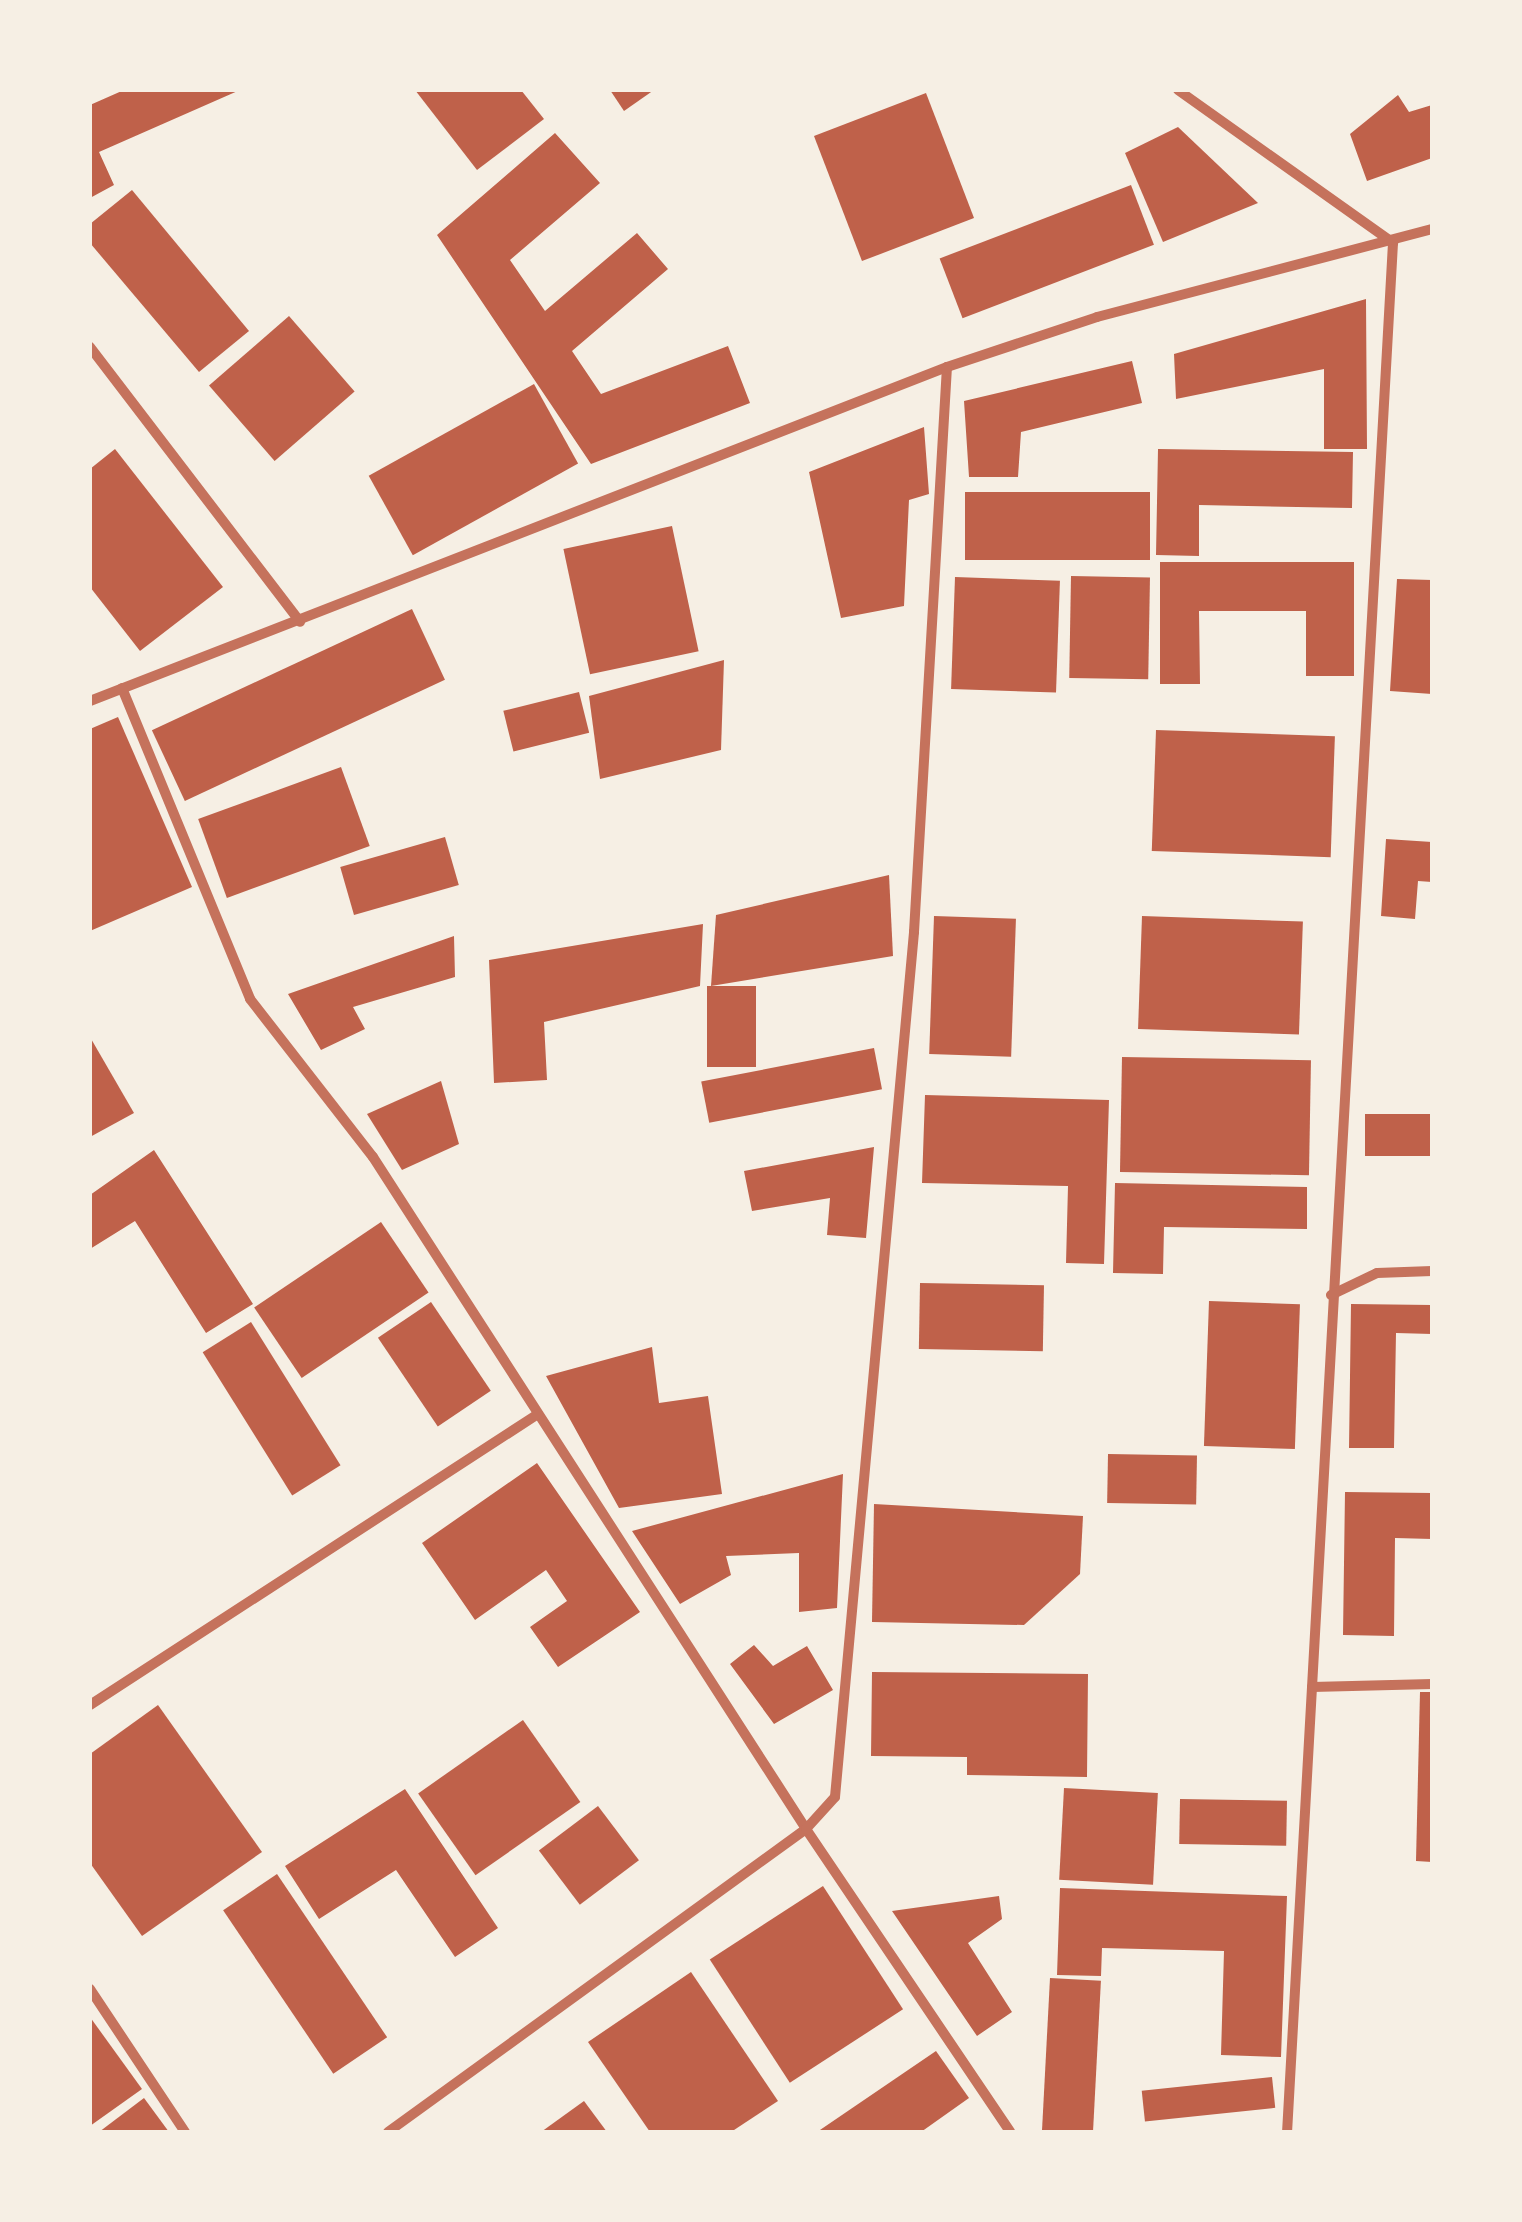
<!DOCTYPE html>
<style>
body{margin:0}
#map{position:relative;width:1522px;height:2222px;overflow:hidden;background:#f6efe4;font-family:Literata,serif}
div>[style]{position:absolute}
.building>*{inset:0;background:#bf614a;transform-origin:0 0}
.minor>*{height:10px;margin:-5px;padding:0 5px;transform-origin:5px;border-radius:5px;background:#c5725c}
span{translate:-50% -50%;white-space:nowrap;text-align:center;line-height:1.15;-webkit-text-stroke:10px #f6efe4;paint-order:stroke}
.frame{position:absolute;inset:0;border:92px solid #f6efe4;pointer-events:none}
</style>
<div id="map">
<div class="building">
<div style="clip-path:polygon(124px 90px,240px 90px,99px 152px,114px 185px,90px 198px,90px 105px)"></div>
<div style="clip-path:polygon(415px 90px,521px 90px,544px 119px,477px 170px)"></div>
<div style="clip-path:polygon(610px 90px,654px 90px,624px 111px)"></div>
<div style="left:926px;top:93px;width:134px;height:120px;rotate:69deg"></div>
<div style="clip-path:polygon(1398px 95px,1409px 112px,1432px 105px,1432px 158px,1367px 181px,1350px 134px)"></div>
<div style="clip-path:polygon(1178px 127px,1258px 203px,1163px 242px,1125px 153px)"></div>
<div style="clip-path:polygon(555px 133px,600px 183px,510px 260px,545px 311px,637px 233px,668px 269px,572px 351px,601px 394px,728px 346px,750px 403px,591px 464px,437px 235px)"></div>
<div style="left:1131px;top:185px;width:64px;height:205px;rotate:69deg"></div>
<div style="clip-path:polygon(132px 190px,249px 331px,199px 372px,90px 243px,90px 224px)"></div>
<div style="clip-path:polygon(1366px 299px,1367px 449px,1324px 449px,1324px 369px,1176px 399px,1174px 354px)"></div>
<div style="left:289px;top:316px;width:100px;height:106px;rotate:49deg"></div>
<div style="clip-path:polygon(1132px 361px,1142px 403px,1021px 432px,1018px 477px,969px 477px,964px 401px)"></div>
<div style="left:534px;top:384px;width:91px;height:189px;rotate:61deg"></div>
<div style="clip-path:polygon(924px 427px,929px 494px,909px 500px,904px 606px,841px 618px,809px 472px)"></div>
<div style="clip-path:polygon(115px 449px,223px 587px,140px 651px,90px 587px,90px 469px)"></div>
<div style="clip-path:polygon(1158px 449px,1353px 452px,1352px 508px,1199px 505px,1199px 556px,1156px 555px)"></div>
<div style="left:965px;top:492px;width:185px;height:68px"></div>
<div style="left:672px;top:526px;width:128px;height:111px;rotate:78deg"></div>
<div style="clip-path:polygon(1160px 562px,1354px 562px,1354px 676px,1306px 676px,1306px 611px,1199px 611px,1200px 684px,1160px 684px)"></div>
<div style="left:1071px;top:576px;width:79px;height:102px;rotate:1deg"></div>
<div style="left:955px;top:577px;width:105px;height:112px;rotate:2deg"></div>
<div style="clip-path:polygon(1397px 579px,1432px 580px,1432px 694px,1390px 691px)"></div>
<div style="left:412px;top:609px;width:78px;height:287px;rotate:65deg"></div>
<div style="clip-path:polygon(724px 660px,721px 750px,600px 779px,589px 696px)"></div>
<div style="left:579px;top:692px;width:42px;height:78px;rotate:76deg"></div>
<div style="clip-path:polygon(118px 717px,192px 887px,90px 931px,90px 729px)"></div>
<div style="left:1156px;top:730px;width:179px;height:121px;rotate:2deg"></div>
<div style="left:341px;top:767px;width:84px;height:152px;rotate:70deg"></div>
<div style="left:445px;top:837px;width:50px;height:109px;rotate:74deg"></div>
<div style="clip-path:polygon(1386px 839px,1432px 842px,1432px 882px,1418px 881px,1415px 919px,1381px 916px)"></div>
<div style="clip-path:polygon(889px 875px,893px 956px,711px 986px,716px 915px)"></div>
<div style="left:934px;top:916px;width:82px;height:138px;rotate:2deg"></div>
<div style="left:1142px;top:916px;width:161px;height:113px;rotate:2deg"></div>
<div style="clip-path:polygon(703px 924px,700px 986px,544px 1022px,547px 1080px,494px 1083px,489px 960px)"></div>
<div style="clip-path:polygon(454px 936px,455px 977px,353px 1007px,365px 1029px,321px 1050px,288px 994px)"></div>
<div style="left:756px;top:986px;width:81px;height:49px;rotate:90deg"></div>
<div style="clip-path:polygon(90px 1037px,134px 1113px,90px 1137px)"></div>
<div style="left:874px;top:1048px;width:42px;height:176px;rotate:79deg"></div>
<div style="left:1122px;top:1057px;width:189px;height:115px;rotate:1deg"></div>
<div style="clip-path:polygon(441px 1081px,459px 1144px,402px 1170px,367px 1114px)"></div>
<div style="clip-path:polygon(925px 1095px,1109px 1100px,1104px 1264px,1066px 1263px,1068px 1186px,922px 1183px)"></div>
<div style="left:1432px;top:1114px;width:42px;height:67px;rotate:90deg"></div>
<div style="clip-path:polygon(874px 1147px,866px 1238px,827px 1235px,830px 1198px,752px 1211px,744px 1171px)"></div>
<div style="clip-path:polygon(154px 1150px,253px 1304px,206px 1333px,135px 1221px,90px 1249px,90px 1195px)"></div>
<div style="clip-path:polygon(1115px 1183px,1307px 1187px,1307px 1229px,1164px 1227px,1163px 1274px,1113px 1273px)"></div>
<div style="left:381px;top:1222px;width:85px;height:153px;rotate:56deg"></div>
<div style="left:920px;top:1283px;width:124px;height:66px;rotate:1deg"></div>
<div style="left:1209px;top:1301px;width:91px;height:145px;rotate:2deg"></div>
<div style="left:431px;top:1302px;width:107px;height:64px;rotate:56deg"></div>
<div style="clip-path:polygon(1351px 1304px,1432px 1305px,1432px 1334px,1396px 1333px,1394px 1448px,1349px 1448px)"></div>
<div style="left:251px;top:1322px;width:169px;height:57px;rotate:58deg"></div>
<div style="clip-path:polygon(652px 1347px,659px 1403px,708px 1396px,722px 1494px,619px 1508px,546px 1376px)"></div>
<div style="left:1108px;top:1454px;width:89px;height:49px;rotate:1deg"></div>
<div style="clip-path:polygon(537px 1463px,640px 1612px,558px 1667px,530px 1627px,567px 1601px,546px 1570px,475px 1620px,422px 1543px)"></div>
<div style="clip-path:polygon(843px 1474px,837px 1608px,799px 1612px,799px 1553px,726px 1556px,731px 1575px,680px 1604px,632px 1531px)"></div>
<div style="clip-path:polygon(1345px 1492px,1432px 1493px,1432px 1539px,1395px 1538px,1394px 1636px,1343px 1635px)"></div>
<div style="clip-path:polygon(874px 1504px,1083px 1516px,1080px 1574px,1024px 1625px,872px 1622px)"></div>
<div style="clip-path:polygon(754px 1645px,773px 1666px,807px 1646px,833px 1690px,774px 1724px,730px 1664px)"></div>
<div style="clip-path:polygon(872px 1672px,1088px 1674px,1087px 1777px,967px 1775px,967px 1757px,871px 1756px)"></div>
<div style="clip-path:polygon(1420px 1692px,1432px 1692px,1432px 1862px,1416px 1861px)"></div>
<div style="clip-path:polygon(158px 1705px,262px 1852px,142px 1936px,90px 1863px,90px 1754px)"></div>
<div style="left:523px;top:1720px;width:100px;height:128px;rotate:55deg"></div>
<div style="left:1064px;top:1788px;width:94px;height:92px;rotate:3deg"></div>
<div style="clip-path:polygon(405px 1789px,498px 1928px,455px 1957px,396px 1870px,319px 1919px,285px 1866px)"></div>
<div style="left:1180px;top:1799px;width:107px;height:45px;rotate:1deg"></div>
<div style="left:598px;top:1806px;width:68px;height:74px;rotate:53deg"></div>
<div style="left:277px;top:1874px;width:197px;height:65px;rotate:56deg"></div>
<div style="left:823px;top:1886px;width:147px;height:135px;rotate:57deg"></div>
<div style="clip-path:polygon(1060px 1888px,1287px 1896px,1281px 2057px,1221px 2055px,1224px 1951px,1102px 1948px,1101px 1976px,1057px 1975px)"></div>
<div style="clip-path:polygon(999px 1896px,1002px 1919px,968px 1943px,1012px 2012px,977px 2036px,892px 1911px)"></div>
<div style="clip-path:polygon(691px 1972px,778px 2101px,731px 2132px,650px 2132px,588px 2042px)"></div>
<div style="left:1050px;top:1978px;width:51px;height:154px;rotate:3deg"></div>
<div style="clip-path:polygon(90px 2017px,142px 2089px,90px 2126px)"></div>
<div style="clip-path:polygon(936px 2051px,969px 2098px,921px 2132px,817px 2132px)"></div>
<div style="left:1272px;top:2077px;width:31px;height:131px;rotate:84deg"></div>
<div style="clip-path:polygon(144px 2098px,169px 2132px,99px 2132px)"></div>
<div style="clip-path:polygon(584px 2101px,607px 2132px,541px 2132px)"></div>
</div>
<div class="minor">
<div style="left:1178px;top:90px;width:264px;rotate:35.4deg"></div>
<div style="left:1393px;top:243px;width:1892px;rotate:93.21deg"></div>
<div style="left:90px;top:347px;width:346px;rotate:52.6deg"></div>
<div style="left:122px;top:688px;width:336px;rotate:67.6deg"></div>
<div style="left:250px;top:999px;width:200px;rotate:52.1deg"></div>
<div style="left:373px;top:1157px;width:799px;rotate:57.2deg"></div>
<div style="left:806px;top:1829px;width:365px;rotate:56deg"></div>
<div style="left:90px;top:701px;width:920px;rotate:-21.29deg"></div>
<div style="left:947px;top:367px;width:158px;rotate:-18.4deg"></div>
<div style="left:1097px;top:317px;width:346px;rotate:-14.7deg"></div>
<div style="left:1331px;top:1295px;width:51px;rotate:-25.6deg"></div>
<div style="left:1377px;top:1273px;width:55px;rotate:-2.1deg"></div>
<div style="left:1312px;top:1687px;width:120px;rotate:-1.4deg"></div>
<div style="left:90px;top:1705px;width:534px;rotate:-33.01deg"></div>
<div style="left:90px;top:1989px;width:172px;rotate:56.4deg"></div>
<div style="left:388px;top:2132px;width:516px;rotate:-35.94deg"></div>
<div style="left:806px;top:1829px;width:43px;rotate:-47.8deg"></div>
<div style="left:835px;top:1797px;width:869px;rotate:-84.78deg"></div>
<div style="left:914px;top:932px;width:566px;rotate:-86.66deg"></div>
</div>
<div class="frame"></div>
</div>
